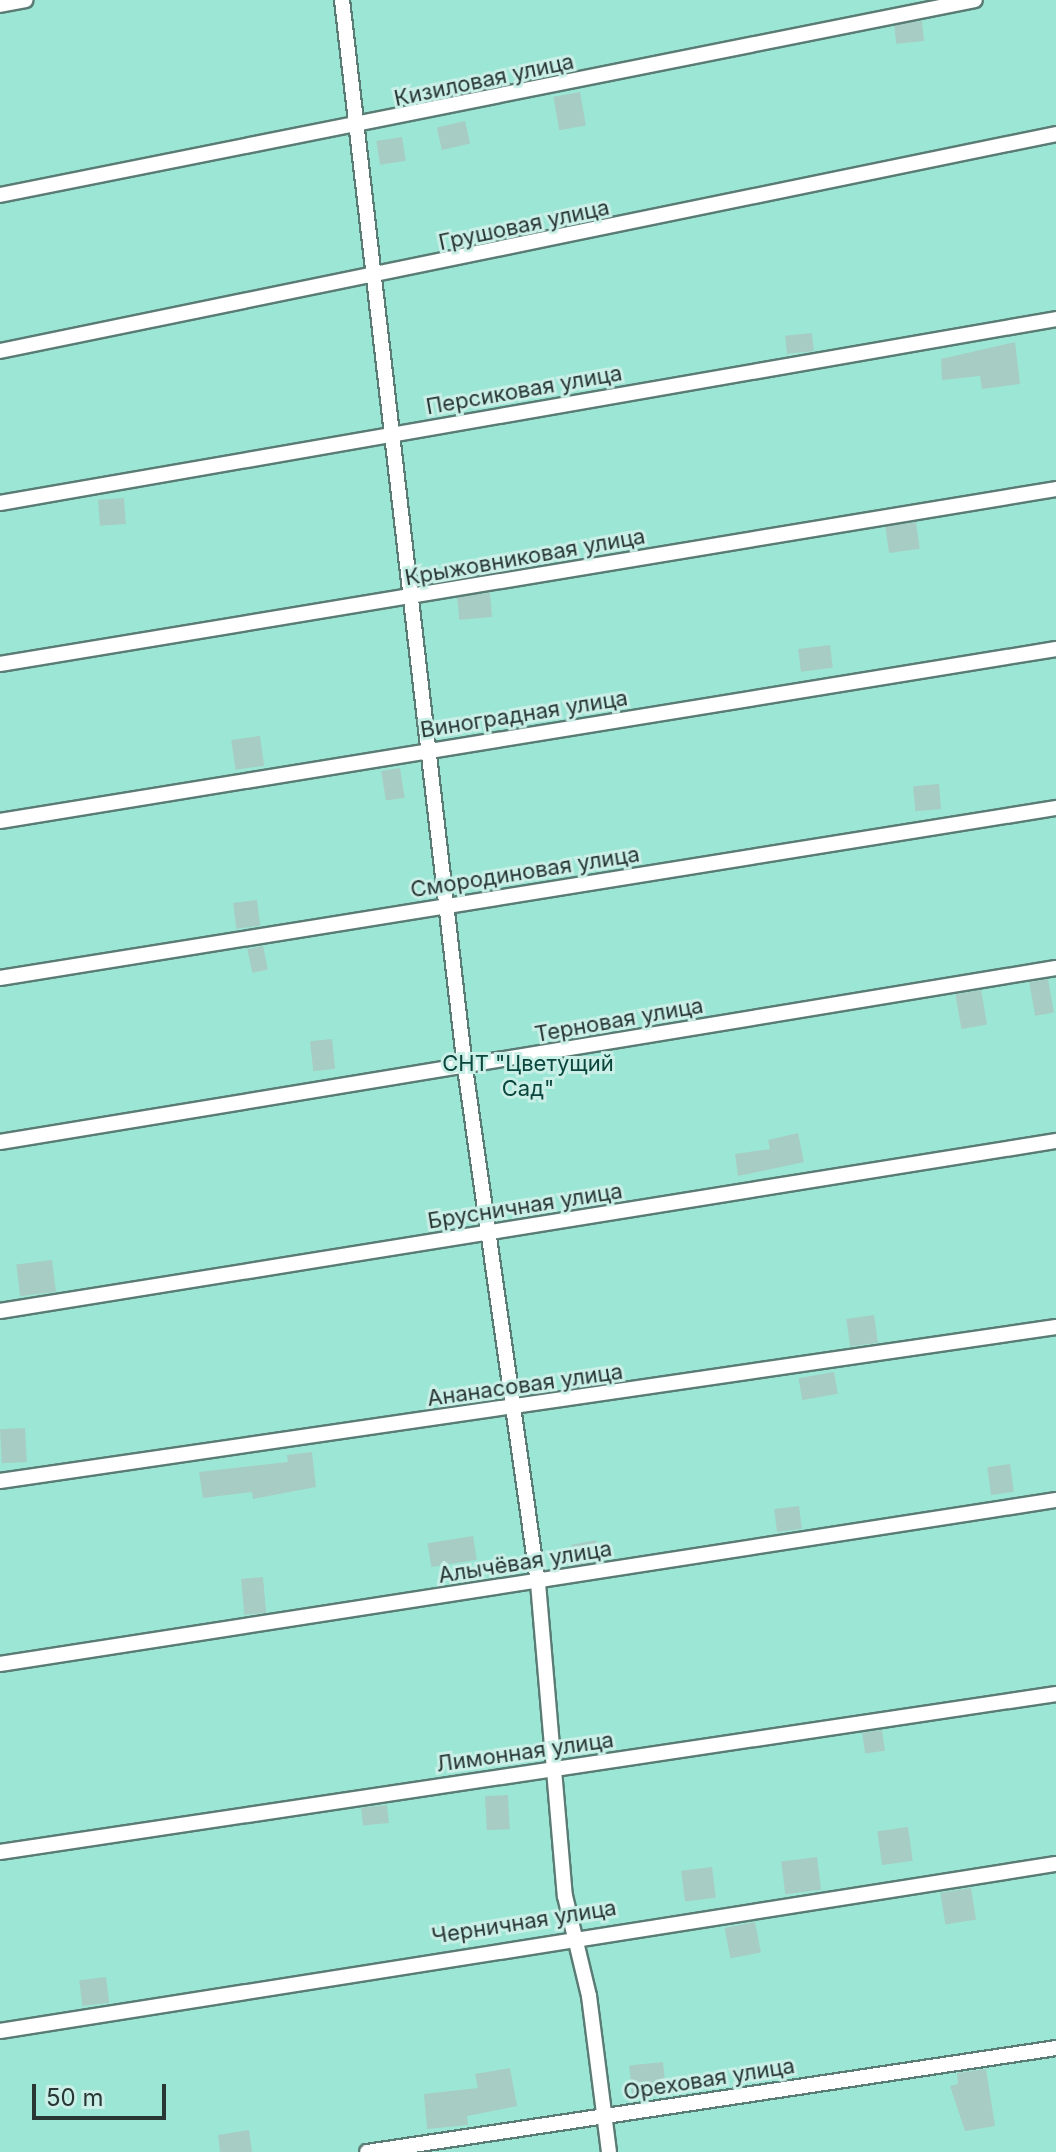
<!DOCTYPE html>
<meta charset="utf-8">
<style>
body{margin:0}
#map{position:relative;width:1056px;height:2152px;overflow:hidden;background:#c9efe6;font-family:Inter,sans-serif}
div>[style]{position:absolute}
.green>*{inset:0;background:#9ce6d6;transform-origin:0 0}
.building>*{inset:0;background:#a7ccc3;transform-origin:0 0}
.roads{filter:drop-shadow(2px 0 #5a7c74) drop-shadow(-2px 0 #5a7c74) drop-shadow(0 2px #5a7c74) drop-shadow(0 -2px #5a7c74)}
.minor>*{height:14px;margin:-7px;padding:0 7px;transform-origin:7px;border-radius:7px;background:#fff}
span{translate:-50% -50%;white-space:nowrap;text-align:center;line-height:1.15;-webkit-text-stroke:6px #c9efe6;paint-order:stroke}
.street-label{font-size:22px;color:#293734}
.park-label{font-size:22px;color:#0a463d}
.scale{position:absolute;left:32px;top:2084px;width:134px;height:36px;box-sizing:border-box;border:4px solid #293734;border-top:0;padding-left:10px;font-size:24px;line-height:28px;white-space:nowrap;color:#293734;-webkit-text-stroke:6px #c9efe6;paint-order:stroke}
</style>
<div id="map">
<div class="green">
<div style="left:0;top:0;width:1056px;height:2152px"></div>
</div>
<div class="building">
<div style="left:922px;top:21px;width:20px;height:28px;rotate:84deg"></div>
<div style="left:580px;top:92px;width:34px;height:27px;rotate:80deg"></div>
<div style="left:465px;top:121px;width:23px;height:29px;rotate:77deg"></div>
<div style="left:402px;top:137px;width:24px;height:26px;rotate:81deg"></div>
<div style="left:812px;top:333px;width:18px;height:27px;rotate:84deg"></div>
<div style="clip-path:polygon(1015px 342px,1020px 384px,982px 389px,980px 376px,942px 380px,941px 359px)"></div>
<div style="left:124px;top:498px;width:26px;height:26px;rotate:86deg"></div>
<div style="left:916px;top:522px;width:27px;height:31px;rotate:82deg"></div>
<div style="left:490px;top:593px;width:24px;height:33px;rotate:85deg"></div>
<div style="left:830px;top:645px;width:23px;height:32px;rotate:83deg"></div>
<div style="left:260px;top:736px;width:30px;height:29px;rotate:82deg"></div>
<div style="left:400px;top:768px;width:30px;height:19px;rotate:81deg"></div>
<div style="left:939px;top:784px;width:25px;height:26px;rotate:85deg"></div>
<div style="left:257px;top:900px;width:26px;height:24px;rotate:83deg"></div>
<div style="left:263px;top:946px;width:24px;height:16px;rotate:78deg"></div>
<div style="left:1048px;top:979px;width:34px;height:19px;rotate:80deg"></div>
<div style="left:981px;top:990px;width:35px;height:26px;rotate:80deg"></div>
<div style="left:332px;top:1039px;width:30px;height:22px;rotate:84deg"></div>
<div style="clip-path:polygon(798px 1133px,804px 1162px,738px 1176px,735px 1154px,770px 1149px,768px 1140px)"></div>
<div style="left:52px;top:1260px;width:32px;height:36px;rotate:83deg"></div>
<div style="left:874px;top:1315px;width:28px;height:28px;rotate:82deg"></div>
<div style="left:834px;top:1372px;width:22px;height:36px;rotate:80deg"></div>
<div style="left:25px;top:1428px;width:34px;height:25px;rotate:87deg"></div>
<div style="clip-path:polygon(312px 1452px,316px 1487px,253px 1499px,252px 1492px,203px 1498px,199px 1472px,288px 1462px,287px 1455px)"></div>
<div style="left:1010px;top:1464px;width:28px;height:23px;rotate:82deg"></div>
<div style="left:799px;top:1506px;width:23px;height:25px;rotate:83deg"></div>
<div style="left:473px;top:1536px;width:24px;height:46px;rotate:81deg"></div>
<div style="left:596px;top:1540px;width:21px;height:25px;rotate:79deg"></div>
<div style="left:263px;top:1577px;width:36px;height:22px;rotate:85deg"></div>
<div style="left:882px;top:1730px;width:21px;height:20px;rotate:82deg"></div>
<div style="left:508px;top:1795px;width:34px;height:23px;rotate:87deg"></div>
<div style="left:387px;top:1805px;width:18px;height:26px;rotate:84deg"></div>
<div style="left:908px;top:1827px;width:34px;height:31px;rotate:82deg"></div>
<div style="left:817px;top:1857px;width:33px;height:36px;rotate:83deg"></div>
<div style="left:712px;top:1867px;width:31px;height:31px;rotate:83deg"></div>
<div style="left:971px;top:1888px;width:32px;height:31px;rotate:81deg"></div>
<div style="left:755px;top:1922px;width:31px;height:31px;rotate:79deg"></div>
<div style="left:106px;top:1977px;width:26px;height:27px;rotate:83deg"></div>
<div style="left:663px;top:2062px;width:30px;height:34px;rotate:84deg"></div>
<div style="clip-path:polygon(510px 2068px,517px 2106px,467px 2116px,468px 2125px,427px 2129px,424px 2094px,478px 2088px,475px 2074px)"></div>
<div style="clip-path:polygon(986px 2069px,995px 2126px,965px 2131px,950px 2086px,958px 2084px,957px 2073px)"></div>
<div style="clip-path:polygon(249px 2130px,252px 2152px,220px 2152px,218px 2135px)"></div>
</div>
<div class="roads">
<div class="minor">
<div style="left:342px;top:0;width:1075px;rotate:83.43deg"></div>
<div style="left:465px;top:1068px;width:520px;rotate:81.93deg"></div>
<div style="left:538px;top:1583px;width:314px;rotate:85.1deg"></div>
<div style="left:565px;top:1896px;width:103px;rotate:76.5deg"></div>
<div style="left:589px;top:1996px;width:157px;rotate:82.7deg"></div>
<div style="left:0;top:5px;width:26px;rotate:-11deg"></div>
<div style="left:0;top:195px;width:994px;rotate:-11.31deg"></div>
<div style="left:0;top:351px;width:1078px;rotate:-11.61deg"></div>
<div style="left:0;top:503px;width:1072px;rotate:-9.88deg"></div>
<div style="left:0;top:664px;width:1070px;rotate:-9.41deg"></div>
<div style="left:0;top:821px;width:1070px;rotate:-9.25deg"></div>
<div style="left:0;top:978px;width:1070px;rotate:-9.15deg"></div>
<div style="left:0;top:1142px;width:1070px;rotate:-9.36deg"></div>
<div style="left:0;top:1311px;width:1070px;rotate:-9.15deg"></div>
<div style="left:0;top:1481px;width:1067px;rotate:-8.3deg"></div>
<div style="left:0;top:1664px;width:1069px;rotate:-8.83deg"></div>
<div style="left:0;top:1852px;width:1068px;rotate:-8.51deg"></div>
<div style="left:0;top:2031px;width:1069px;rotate:-8.99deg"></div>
<div style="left:367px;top:2152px;width:697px;rotate:-8.58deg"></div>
</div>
</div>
<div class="street-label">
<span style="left:484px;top:80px;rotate:-12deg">Кизиловая улица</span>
<span style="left:524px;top:225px;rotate:-12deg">Грушовая улица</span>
<span style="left:524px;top:390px;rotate:-10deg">Персиковая улица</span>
<span style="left:525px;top:557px;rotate:-10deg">Крыжовниковая улица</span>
<span style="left:524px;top:714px;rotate:-9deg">Виноградная улица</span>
<span style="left:525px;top:872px;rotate:-9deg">Смородиновая улица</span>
<span style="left:619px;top:1020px;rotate:-10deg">Терновая улица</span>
<span style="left:525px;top:1206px;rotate:-9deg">Брусничная улица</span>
<span style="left:525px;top:1385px;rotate:-8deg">Ананасовая улица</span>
<span style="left:525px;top:1562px;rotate:-9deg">Алычёвая улица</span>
<span style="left:525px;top:1752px;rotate:-8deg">Лимонная улица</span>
<span style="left:524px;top:1922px;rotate:-9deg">Черничная улица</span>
<span style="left:709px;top:2079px;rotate:-9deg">Ореховая улица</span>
</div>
<div class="park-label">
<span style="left:528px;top:1076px">СНТ "Цветущий<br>Сад"</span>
</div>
<div class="scale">50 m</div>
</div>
